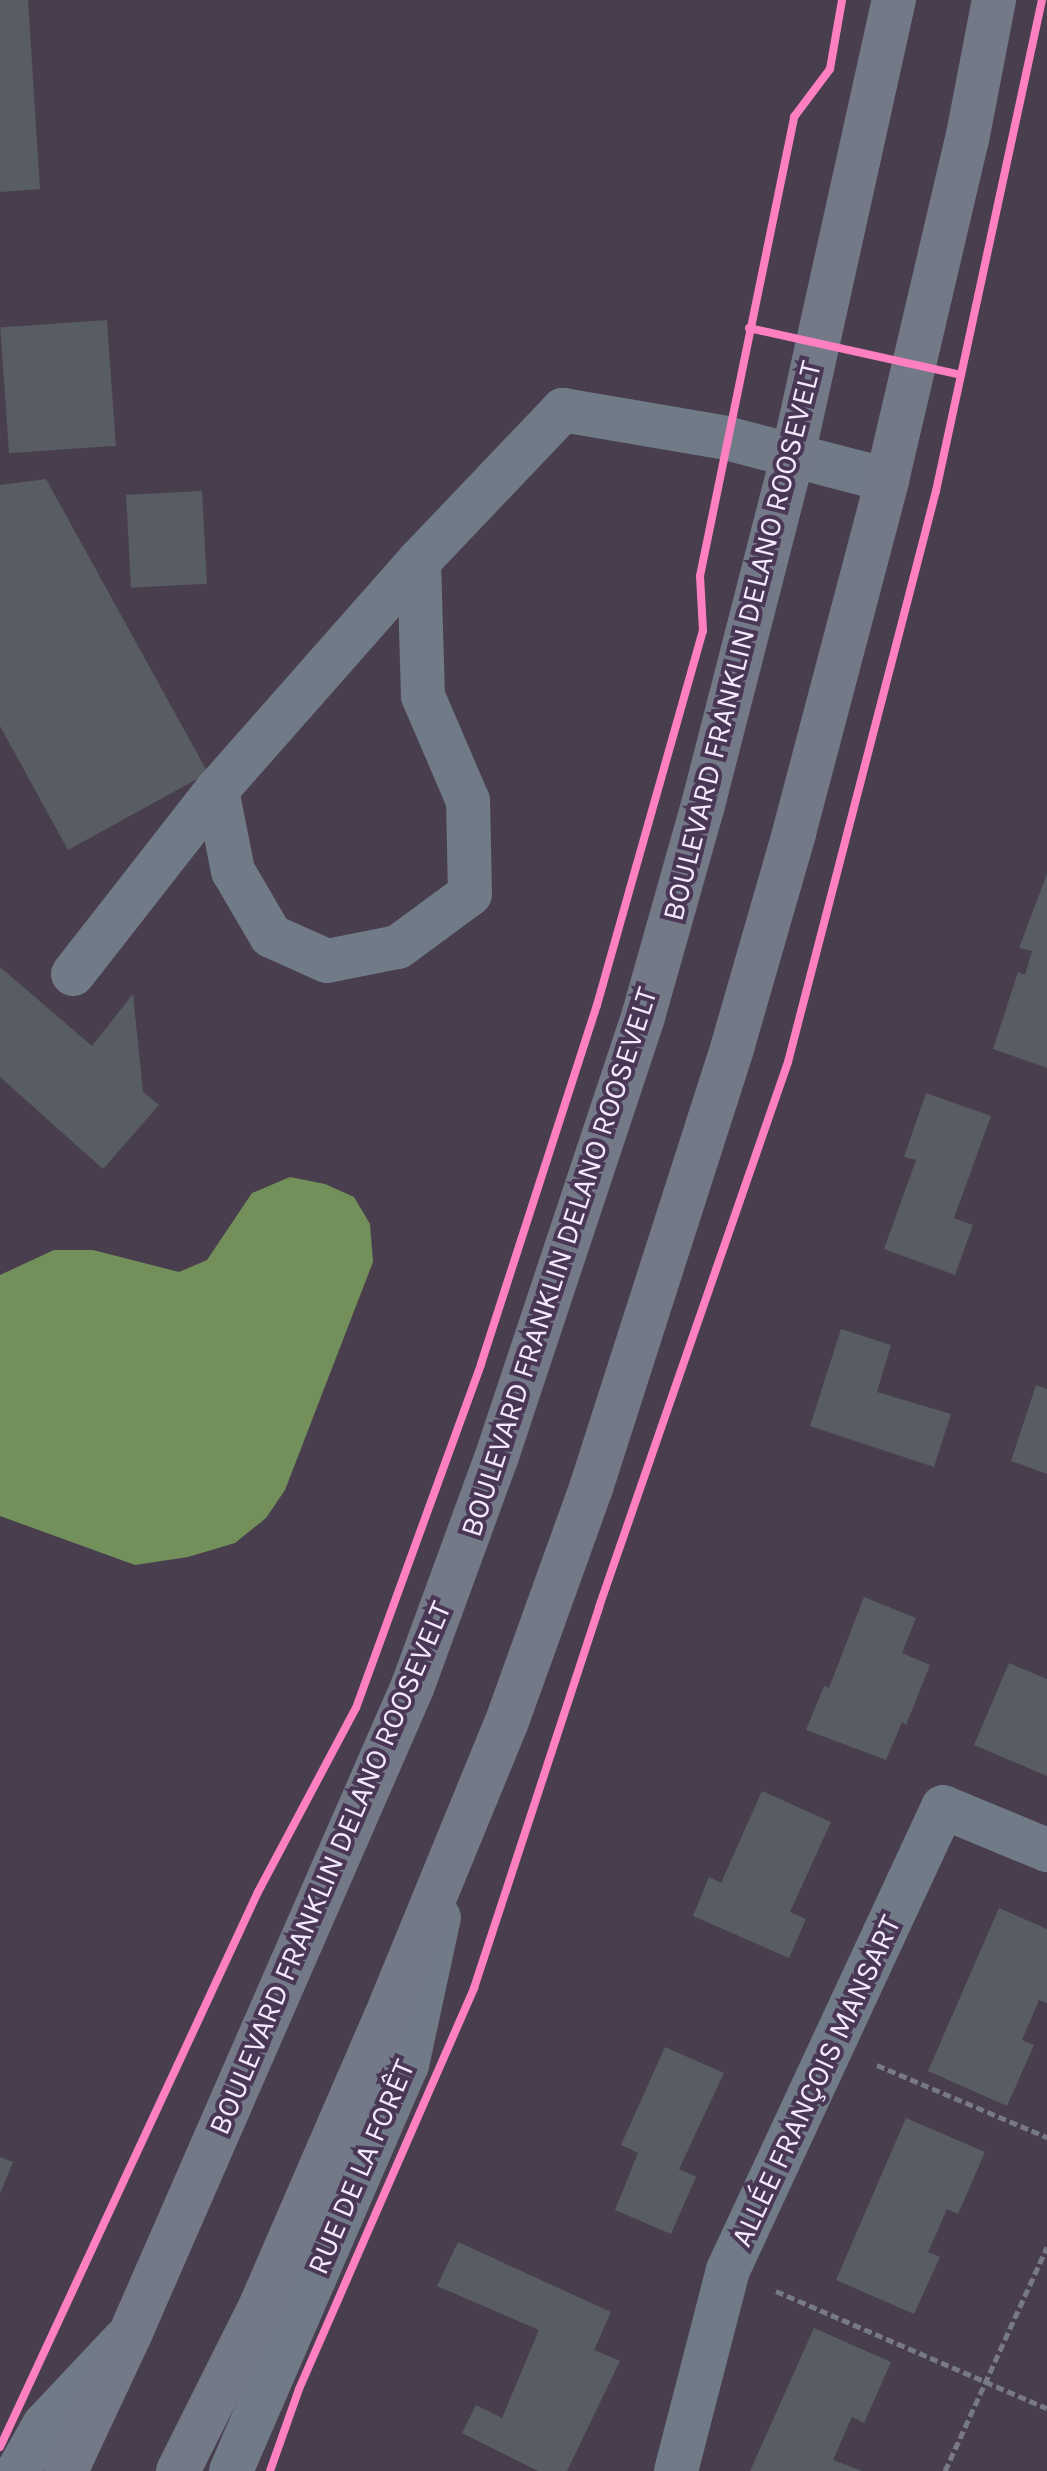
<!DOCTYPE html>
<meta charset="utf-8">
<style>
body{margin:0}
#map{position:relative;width:1047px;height:2471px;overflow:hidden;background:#483e4e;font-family:Karla,sans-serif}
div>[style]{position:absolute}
.water>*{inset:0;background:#73905a}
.building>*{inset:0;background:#585c63;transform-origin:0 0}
.path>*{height:5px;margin-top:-2.5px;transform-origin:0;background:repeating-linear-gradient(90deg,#777a86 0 8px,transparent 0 12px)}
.minor>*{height:44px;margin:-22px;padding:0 22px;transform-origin:22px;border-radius:22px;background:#717a87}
.major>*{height:44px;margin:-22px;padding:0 22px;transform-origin:22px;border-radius:22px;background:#747988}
.cycleway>*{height:8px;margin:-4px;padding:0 4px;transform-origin:4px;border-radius:4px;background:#ff80c0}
span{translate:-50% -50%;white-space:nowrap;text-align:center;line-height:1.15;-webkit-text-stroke:8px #493755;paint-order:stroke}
.street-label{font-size:30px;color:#f4e9fc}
</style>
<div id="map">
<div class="water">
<div style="clip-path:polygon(290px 1177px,325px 1184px,354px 1197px,370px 1224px,373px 1262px,285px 1490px,266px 1518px,235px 1543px,188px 1557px,135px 1565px,0 1516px,0 1275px,54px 1250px,93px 1250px,179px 1272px,207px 1260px,252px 1193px)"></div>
</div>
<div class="building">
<div style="clip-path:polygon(0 0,28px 0,40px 189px,0 192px)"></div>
<div style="left:107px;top:320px;width:126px;height:107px;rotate:86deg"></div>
<div style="clip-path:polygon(46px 479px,208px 773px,68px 850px,0 726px,0 485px)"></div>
<div style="left:202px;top:491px;width:93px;height:76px;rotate:87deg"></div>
<div style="clip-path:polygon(1047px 874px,1047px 1068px,993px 1049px,1018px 972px,1025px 975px,1032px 951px,1019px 948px)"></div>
<div style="clip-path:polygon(0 967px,92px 1046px,133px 994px,143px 1092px,159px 1105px,103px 1169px,0 1077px)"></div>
<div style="clip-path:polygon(926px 1093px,991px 1116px,954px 1218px,973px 1225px,955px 1275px,884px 1249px,916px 1160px,904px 1157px)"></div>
<div style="clip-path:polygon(841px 1329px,891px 1345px,877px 1392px,951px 1414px,934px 1467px,810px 1426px)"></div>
<div style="clip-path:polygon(1036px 1385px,1047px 1389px,1047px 1474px,1011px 1461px)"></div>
<div style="clip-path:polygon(864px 1597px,916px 1618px,902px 1653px,930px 1665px,906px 1725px,902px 1722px,886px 1760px,806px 1730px,824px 1686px,829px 1688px)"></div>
<div style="clip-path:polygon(1009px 1663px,1047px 1679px,1047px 1776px,974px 1745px)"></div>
<div style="clip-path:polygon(762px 1791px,831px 1822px,790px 1912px,806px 1919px,789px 1958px,693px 1916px,709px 1877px,721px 1883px)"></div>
<div style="clip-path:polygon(999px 1908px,1047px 1929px,1047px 2003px,1039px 2000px,1022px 2040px,1034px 2045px,1007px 2106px,928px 2071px)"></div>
<div style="clip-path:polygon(665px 2047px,724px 2073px,679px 2169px,696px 2177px,671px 2234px,615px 2210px,638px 2153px,621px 2145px)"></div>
<div style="clip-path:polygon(906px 2118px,985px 2152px,958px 2214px,947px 2209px,938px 2230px,928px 2252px,940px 2257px,914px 2314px,836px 2280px)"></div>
<div style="clip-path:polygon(0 2157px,13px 2162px,0 2194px)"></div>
<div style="clip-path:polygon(458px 2242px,611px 2312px,594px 2350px,620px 2361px,567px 2471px,538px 2471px,462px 2433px,476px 2405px,502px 2418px,539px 2330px,437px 2286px)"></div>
<div style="clip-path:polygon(814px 2328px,891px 2362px,864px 2423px,852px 2417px,833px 2460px,862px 2471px,750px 2471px)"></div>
</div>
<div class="path">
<div style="left:877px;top:2065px;width:185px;rotate:23deg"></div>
<div style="left:776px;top:2291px;width:295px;rotate:23.4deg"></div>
<div style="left:945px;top:2471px;width:246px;rotate:-65.5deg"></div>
</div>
<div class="minor">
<div style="left:217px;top:790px;width:83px;rotate:78.8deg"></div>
<div style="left:233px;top:871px;width:75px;rotate:59.7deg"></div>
<div style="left:271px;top:936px;width:61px;rotate:24.1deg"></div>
<div style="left:327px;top:961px;width:72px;rotate:-11.2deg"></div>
<div style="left:398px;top:947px;width:89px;rotate:-36.4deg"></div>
<div style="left:470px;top:894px;width:93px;rotate:-91.2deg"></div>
<div style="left:468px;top:801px;width:114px;rotate:-113.2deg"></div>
<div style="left:423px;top:696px;width:135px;rotate:-91.7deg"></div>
<div style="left:73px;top:974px;width:234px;rotate:-52deg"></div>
<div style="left:217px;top:790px;width:305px;rotate:-48.6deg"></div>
<div style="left:419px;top:561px;width:209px;rotate:-46.4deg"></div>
<div style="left:563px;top:410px;width:165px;rotate:9.7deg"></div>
<div style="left:726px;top:438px;width:166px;rotate:14.6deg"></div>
<div style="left:18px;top:2471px;width:53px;rotate:-60.5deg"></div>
<div style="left:44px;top:2425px;width:117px;rotate:-46.7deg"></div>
<div style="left:231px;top:2471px;width:443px;rotate:-66.6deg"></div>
<div style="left:407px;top:2065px;width:151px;rotate:-77.8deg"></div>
<div style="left:676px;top:2471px;width:208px;rotate:-75.5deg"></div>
<div style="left:728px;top:2270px;width:510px;rotate:-65.09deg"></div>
<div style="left:943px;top:1807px;width:113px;rotate:22.5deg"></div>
</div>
<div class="major">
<div style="left:66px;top:2471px;width:153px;rotate:-64.9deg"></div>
<div style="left:131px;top:2332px;width:703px;rotate:-66.43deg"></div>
<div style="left:412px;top:1688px;width:244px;rotate:-69.9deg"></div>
<div style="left:496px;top:1459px;width:466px;rotate:-71.6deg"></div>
<div style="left:643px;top:1017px;width:220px;rotate:-74.2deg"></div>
<div style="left:703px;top:805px;width:361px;rotate:-75.6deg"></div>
<div style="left:793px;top:455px;width:466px;rotate:-77.5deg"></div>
<div style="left:178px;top:2471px;width:186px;rotate:-63.4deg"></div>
<div style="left:261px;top:2305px;width:328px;rotate:-66.6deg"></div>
<div style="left:391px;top:2004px;width:303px;rotate:-67.7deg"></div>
<div style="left:506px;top:1724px;width:251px;rotate:-70.2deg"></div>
<div style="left:591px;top:1488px;width:465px;rotate:-72.2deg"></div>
<div style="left:733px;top:1045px;width:221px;rotate:-73.9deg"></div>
<div style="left:794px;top:833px;width:365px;rotate:-75.2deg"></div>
<div style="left:887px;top:480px;width:349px;rotate:-76.8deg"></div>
<div style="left:967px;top:140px;width:143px;rotate:-79.1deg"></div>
</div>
<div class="cycleway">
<div style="left:749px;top:328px;width:217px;rotate:12.5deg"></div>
<div style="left:0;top:2447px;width:612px;rotate:-65.07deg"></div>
<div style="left:258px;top:1892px;width:208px;rotate:-62deg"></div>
<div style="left:356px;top:1708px;width:366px;rotate:-70deg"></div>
<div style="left:481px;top:1364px;width:377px;rotate:-72.1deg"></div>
<div style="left:597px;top:1005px;width:389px;rotate:-74.2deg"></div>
<div style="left:703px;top:631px;width:55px;rotate:-93.1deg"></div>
<div style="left:700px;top:576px;width:469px;rotate:-78.4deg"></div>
<div style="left:794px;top:117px;width:60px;rotate:-53.1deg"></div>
<div style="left:830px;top:69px;width:70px;rotate:-80.1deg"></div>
<div style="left:270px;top:2471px;width:87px;rotate:-70.5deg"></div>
<div style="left:299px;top:2389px;width:438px;rotate:-66.4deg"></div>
<div style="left:474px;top:1988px;width:401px;rotate:-71.8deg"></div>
<div style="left:599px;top:1607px;width:577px;rotate:-70.87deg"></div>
<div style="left:788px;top:1062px;width:590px;rotate:-75.47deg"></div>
<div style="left:936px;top:491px;width:502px;rotate:-77.82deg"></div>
</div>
<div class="street-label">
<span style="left:742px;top:641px;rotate:-76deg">BOULEVARD FRANKLIN DELANO ROOSEVELT</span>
<span style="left:559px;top:1262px;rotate:-72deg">BOULEVARD FRANKLIN DELANO ROOSEVELT</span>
<span style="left:330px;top:1868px;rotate:-67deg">BOULEVARD FRANKLIN DELANO ROOSEVELT</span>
<span style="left:816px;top:2081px;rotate:-65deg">ALLÉE FRANÇOIS MANSART</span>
<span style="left:361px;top:2167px;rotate:-67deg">RUE DE LA FORÊT</span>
</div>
</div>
